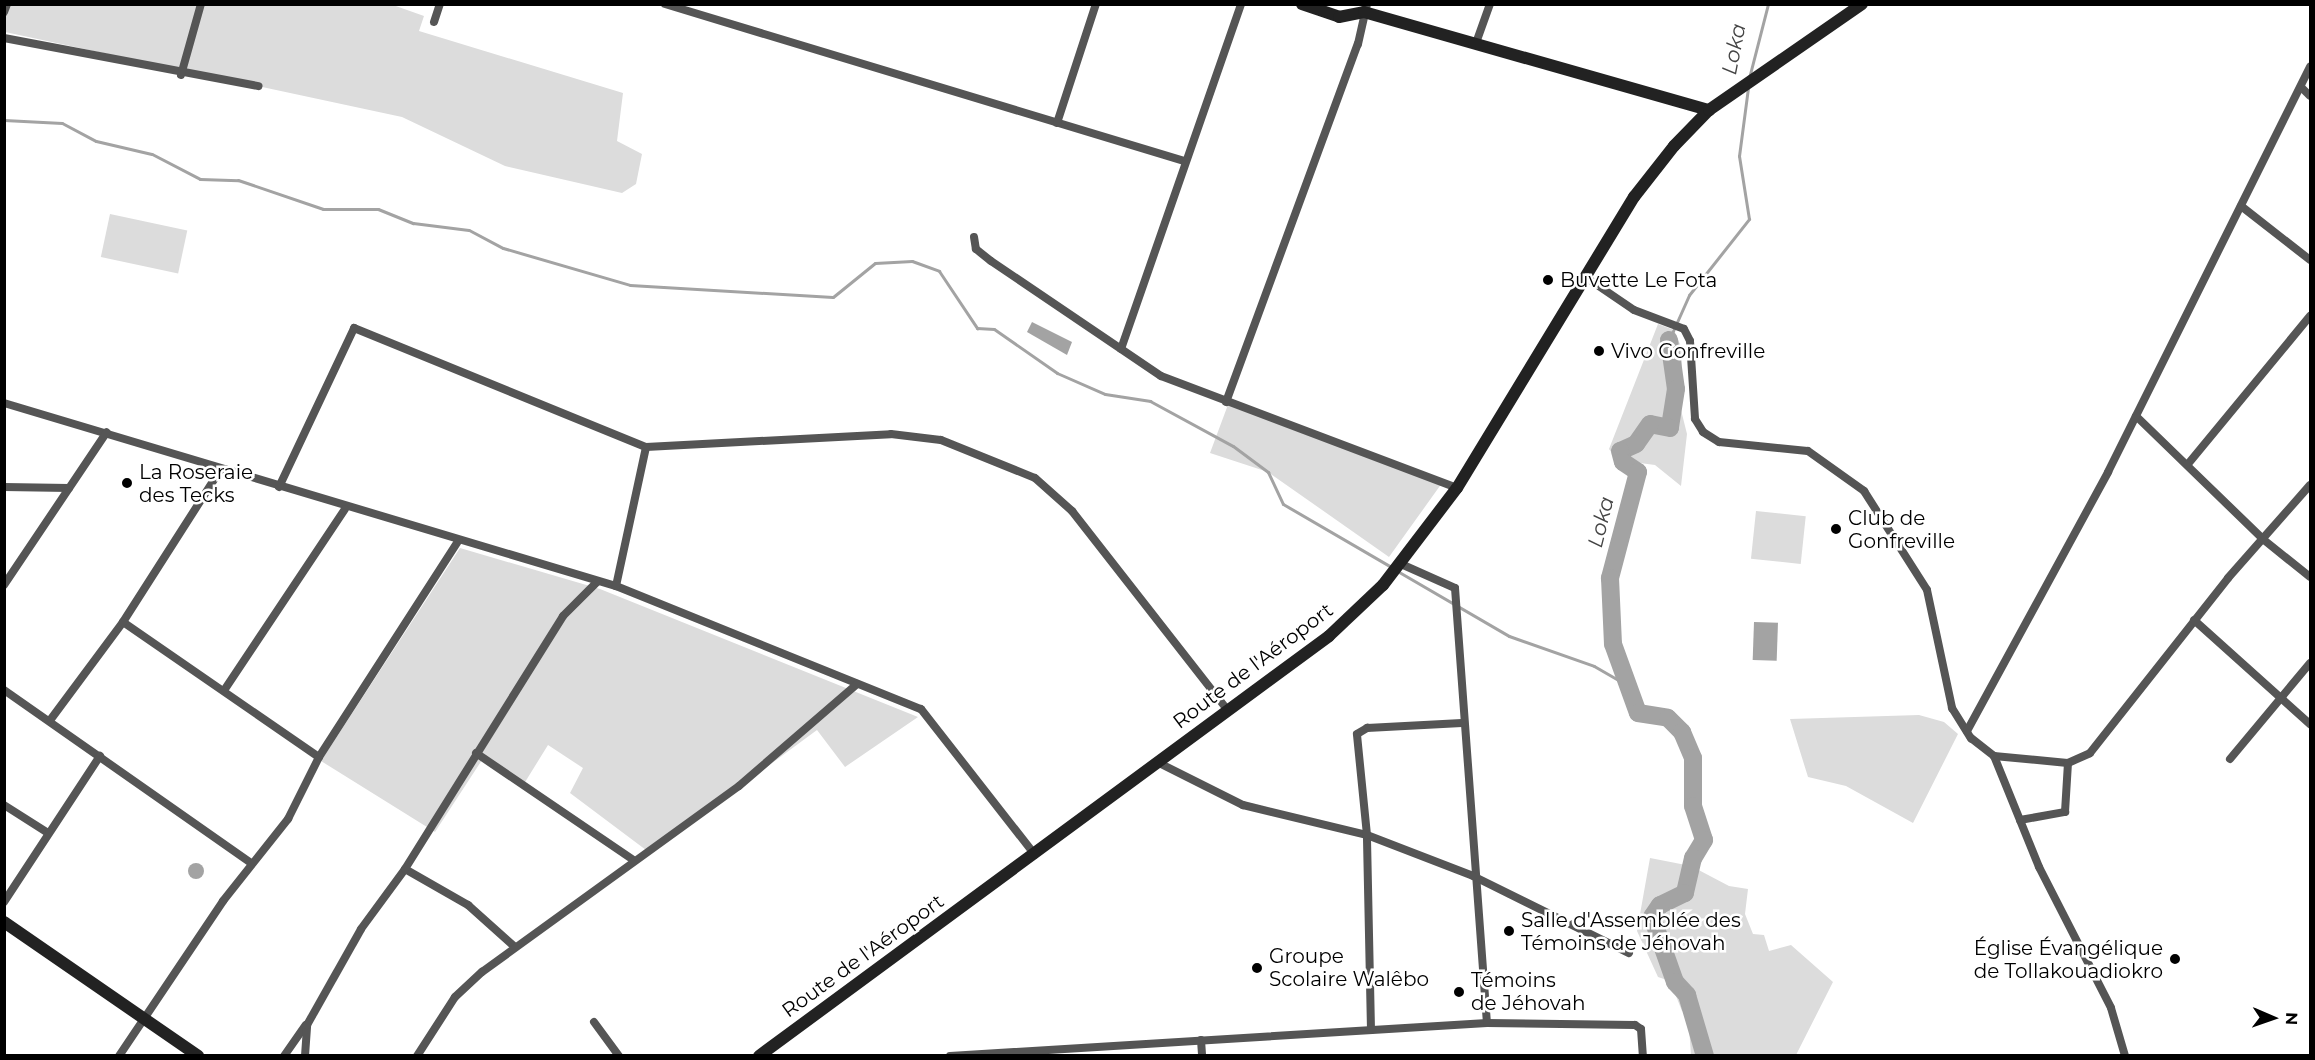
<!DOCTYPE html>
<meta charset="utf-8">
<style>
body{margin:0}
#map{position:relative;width:2315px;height:1060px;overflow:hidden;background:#fff;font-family:Montserrat,sans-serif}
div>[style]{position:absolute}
.green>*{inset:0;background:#dcdcdc;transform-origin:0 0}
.water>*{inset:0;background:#a3a3a3;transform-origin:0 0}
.round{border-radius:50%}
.stream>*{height:3px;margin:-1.5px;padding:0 1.5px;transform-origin:1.5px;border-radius:1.5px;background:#a3a3a3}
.river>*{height:18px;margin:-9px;padding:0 9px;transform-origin:9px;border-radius:9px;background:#a3a3a3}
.street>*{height:8px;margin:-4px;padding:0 4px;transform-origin:4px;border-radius:4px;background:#555}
.secondary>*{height:12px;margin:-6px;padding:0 6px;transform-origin:6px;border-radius:6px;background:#222}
.dots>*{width:16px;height:16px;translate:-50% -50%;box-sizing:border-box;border:3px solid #fff;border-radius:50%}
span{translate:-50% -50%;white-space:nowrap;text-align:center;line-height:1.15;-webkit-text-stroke:5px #fff;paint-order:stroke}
.poi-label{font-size:20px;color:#000}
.left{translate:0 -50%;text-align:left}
.right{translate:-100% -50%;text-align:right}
.street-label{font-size:20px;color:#000}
.water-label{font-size:21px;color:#444;font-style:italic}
.frame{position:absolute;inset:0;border:6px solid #000;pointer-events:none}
.north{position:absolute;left:2243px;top:988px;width:60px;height:60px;-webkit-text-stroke:4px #fff;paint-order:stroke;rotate:92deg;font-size:16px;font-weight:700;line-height:24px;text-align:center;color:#000}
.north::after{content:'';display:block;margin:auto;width:21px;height:27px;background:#000;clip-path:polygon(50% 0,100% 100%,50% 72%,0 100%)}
</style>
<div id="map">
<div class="green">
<div style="clip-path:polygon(4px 5px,393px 5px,424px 16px,419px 31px,623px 93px,617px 141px,642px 154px,636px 184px,622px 193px,505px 166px,402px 117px,5px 32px)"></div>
<div style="left:110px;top:214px;width:79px;height:44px;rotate:12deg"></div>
<div style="clip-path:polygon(1658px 324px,1674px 330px,1682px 349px,1681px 410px,1687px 434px,1681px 486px,1655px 465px,1617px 460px,1609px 449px)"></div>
<div style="clip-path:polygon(1229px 402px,1442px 483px,1389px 557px,1268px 472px,1210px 453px)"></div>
<div style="left:1756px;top:511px;width:50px;height:48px;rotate:6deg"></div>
<div style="clip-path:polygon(460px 548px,600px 589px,918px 717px,845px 767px,817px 730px,650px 853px,570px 793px,583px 768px,548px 745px,522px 787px,482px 760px,435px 832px,321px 761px)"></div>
<div style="clip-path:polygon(1919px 715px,1944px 722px,1958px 734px,1913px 823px,1846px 786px,1808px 777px,1790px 719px)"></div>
<div style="clip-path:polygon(1650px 858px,1691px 866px,1729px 886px,1748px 889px,1745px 914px,1753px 934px,1764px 935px,1769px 951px,1791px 945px,1833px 982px,1796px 1055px,1691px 1055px,1688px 1013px,1682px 1011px,1670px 981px,1658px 977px,1637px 931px)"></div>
</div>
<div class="water">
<div style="clip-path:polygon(1032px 322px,1072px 342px,1067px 355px,1027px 332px)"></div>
<div style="left:1754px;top:622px;width:24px;height:38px;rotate:2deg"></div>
<div class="round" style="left:188px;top:863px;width:16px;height:16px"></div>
</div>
<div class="stream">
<div style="left:1749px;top:78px;width:76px;rotate:-75.6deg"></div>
<div style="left:4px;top:120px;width:58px;rotate:3deg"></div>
<div style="left:62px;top:123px;width:38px;rotate:28deg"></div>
<div style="left:96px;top:141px;width:57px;rotate:13.1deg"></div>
<div style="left:152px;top:154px;width:54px;rotate:27.5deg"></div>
<div style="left:200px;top:179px;width:38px;rotate:2deg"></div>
<div style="left:238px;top:180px;width:90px;rotate:18.8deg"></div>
<div style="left:323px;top:209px;width:55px"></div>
<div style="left:378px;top:209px;width:38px;rotate:22deg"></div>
<div style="left:413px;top:223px;width:56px;rotate:7.1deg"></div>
<div style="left:469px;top:230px;width:38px;rotate:28deg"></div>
<div style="left:503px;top:248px;width:132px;rotate:16.2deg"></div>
<div style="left:630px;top:285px;width:203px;rotate:3.4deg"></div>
<div style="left:833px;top:297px;width:54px;rotate:-39deg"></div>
<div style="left:875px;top:263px;width:37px;rotate:-3deg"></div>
<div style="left:912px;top:261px;width:29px;rotate:20deg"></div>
<div style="left:939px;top:271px;width:69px;rotate:56.3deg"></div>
<div style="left:977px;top:328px;width:17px;rotate:3deg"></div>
<div style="left:994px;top:329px;width:77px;rotate:34.9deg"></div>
<div style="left:1057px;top:373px;width:52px;rotate:23.6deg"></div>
<div style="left:1105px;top:394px;width:46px;rotate:8.8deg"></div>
<div style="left:1150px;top:401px;width:94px;rotate:28.5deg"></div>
<div style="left:1233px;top:446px;width:44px;rotate:36.6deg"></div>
<div style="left:1268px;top:472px;width:35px;rotate:65deg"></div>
<div style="left:1283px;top:504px;width:127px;rotate:30.2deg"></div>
<div style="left:1669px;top:340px;width:49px;rotate:-66deg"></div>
<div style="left:1689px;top:295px;width:97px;rotate:-51.7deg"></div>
<div style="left:1749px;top:219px;width:64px;rotate:-99deg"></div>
<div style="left:1739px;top:156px;width:69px;rotate:-82.5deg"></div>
<div style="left:1399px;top:572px;width:127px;rotate:30.2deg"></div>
<div style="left:1509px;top:636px;width:90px;rotate:19.4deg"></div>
<div style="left:1594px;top:666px;width:34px;rotate:30deg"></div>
</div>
<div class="river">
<div style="left:1669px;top:340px;width:49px;rotate:81.9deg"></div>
<div style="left:1676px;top:389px;width:39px;rotate:99deg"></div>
<div style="left:1670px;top:428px;width:20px;rotate:-169deg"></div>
<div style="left:1650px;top:424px;width:24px;rotate:125deg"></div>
<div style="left:1636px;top:444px;width:17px;rotate:156deg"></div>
<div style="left:1620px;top:451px;width:11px;rotate:75deg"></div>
<div style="left:1623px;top:462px;width:18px;rotate:34deg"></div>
<div style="left:1638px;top:472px;width:110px;rotate:104.8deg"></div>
<div style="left:1610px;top:578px;width:66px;rotate:87.4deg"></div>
<div style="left:1613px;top:644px;width:73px;rotate:70.1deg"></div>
<div style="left:1638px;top:713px;width:30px;rotate:9deg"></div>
<div style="left:1668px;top:718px;width:20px;rotate:45deg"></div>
<div style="left:1682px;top:732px;width:28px;rotate:67deg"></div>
<div style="left:1693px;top:758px;width:48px;rotate:90deg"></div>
<div style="left:1693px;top:806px;width:36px;rotate:72deg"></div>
<div style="left:1704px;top:840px;width:21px;rotate:121deg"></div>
<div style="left:1693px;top:858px;width:36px;rotate:103deg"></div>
<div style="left:1685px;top:893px;width:28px;rotate:154deg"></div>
<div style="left:1660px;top:905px;width:14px;rotate:124deg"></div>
<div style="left:1652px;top:917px;width:69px;rotate:70.5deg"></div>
<div style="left:1675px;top:982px;width:18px;rotate:47deg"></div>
<div style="left:1687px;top:995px;width:64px;rotate:73.6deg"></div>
</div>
<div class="street">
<div style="left:665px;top:4px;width:542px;rotate:16.83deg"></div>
<div style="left:4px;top:12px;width:9px;rotate:-69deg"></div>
<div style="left:434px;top:22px;width:19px;rotate:-72deg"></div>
<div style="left:4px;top:38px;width:259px;rotate:10.7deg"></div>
<div style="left:1476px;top:43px;width:41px;rotate:-70.3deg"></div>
<div style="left:181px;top:75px;width:74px;rotate:-74.3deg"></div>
<div style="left:2302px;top:88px;width:11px;rotate:45deg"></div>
<div style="left:1057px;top:123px;width:125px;rotate:-71.9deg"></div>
<div style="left:2241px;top:206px;width:88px;rotate:38deg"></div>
<div style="left:974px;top:237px;width:12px;rotate:81deg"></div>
<div style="left:976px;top:249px;width:19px;rotate:39deg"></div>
<div style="left:991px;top:261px;width:205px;rotate:34.1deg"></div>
<div style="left:1161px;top:376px;width:316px;rotate:20.7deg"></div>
<div style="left:1584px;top:276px;width:60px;rotate:34.2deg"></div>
<div style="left:1634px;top:310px;width:53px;rotate:20.8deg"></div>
<div style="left:1684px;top:329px;width:13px;rotate:63deg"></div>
<div style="left:1690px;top:341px;width:78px;rotate:86.3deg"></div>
<div style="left:1695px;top:419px;width:15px;rotate:58deg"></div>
<div style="left:1703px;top:432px;width:19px;rotate:32deg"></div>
<div style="left:1719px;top:442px;width:89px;rotate:5.8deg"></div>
<div style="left:1808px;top:451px;width:69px;rotate:35.5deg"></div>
<div style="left:1864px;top:491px;width:117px;rotate:57.5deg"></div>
<div style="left:1927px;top:590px;width:121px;rotate:78deg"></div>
<div style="left:1952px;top:708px;width:36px;rotate:58deg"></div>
<div style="left:1971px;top:738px;width:29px;rotate:38deg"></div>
<div style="left:1994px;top:756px;width:74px;rotate:5.4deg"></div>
<div style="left:2068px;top:763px;width:24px;rotate:-24deg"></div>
<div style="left:2090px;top:753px;width:223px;rotate:-51.7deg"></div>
<div style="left:2228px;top:578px;width:124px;rotate:-48.6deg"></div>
<div style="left:1121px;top:349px;width:365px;rotate:-70.8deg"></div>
<div style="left:1226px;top:402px;width:382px;rotate:-69.8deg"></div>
<div style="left:1358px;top:44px;width:41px;rotate:-77.3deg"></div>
<div style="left:4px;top:403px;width:639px;rotate:16.65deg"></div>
<div style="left:616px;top:586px;width:329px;rotate:22deg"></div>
<div style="left:921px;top:709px;width:185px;rotate:52deg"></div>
<div style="left:2136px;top:416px;width:178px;rotate:44.1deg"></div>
<div style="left:2264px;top:540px;width:59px;rotate:38.8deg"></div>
<div style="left:2188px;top:464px;width:192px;rotate:-50.5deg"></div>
<div style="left:4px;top:487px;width:65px;rotate:0.9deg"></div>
<div style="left:279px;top:487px;width:176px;rotate:-64.7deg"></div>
<div style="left:354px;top:328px;width:315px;rotate:22.2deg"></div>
<div style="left:646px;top:447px;width:245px;rotate:-3deg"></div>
<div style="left:891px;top:434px;width:50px;rotate:6.8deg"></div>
<div style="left:941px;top:440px;width:101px;rotate:22deg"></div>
<div style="left:1035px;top:478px;width:50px;rotate:41.7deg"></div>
<div style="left:1072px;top:511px;width:254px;rotate:52deg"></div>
<div style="left:1401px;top:564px;width:59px;rotate:24deg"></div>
<div style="left:1455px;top:588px;width:436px;rotate:85.8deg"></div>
<div style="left:4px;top:585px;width:184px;rotate:-56.1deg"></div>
<div style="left:616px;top:586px;width:142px;rotate:-77.8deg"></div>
<div style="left:2194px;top:620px;width:156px;rotate:41.9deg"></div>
<div style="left:123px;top:622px;width:238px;rotate:34.6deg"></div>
<div style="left:225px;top:689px;width:216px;rotate:-56.3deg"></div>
<div style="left:4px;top:690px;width:302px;rotate:35deg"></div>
<div style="left:51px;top:719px;width:121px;rotate:-53.4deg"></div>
<div style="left:123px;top:622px;width:182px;rotate:-57.4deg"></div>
<div style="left:1967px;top:731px;width:295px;rotate:-61.4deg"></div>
<div style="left:2108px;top:472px;width:453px;rotate:-63.5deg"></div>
<div style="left:476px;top:753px;width:189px;rotate:34.2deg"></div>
<div style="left:1994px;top:756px;width:120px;rotate:67.9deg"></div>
<div style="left:2039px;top:867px;width:158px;rotate:62.9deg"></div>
<div style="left:2111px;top:1008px;width:50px;rotate:73.7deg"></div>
<div style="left:2230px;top:759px;width:125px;rotate:-50.2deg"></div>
<div style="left:1159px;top:763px;width:94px;rotate:26.6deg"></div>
<div style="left:1243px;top:805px;width:128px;rotate:13.6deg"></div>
<div style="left:1367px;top:835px;width:114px;rotate:21.1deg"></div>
<div style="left:1473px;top:876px;width:174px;rotate:26.3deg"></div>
<div style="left:4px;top:805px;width:52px;rotate:32.5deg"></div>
<div style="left:2020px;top:820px;width:46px;rotate:-10.1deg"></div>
<div style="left:2065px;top:812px;width:49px;rotate:-86.5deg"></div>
<div style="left:405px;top:869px;width:73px;rotate:29.7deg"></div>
<div style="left:468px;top:905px;width:63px;rotate:41.8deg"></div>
<div style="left:4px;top:902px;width:175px;rotate:-56.7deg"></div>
<div style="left:594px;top:1022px;width:42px;rotate:53.7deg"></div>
<div style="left:1371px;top:1030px;width:195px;rotate:-91.2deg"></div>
<div style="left:1367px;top:835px;width:101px;rotate:-95.7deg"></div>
<div style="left:1357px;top:734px;width:12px;rotate:-31deg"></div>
<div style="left:1367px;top:728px;width:95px;rotate:-3deg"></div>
<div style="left:1201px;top:1040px;width:16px;rotate:86deg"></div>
<div style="left:119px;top:1056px;width:187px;rotate:-56.1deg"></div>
<div style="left:223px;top:901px;width:105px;rotate:-51.6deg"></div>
<div style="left:288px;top:819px;width:69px;rotate:-63.4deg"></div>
<div style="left:319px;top:757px;width:258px;rotate:-57.2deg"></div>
<div style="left:284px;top:1056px;width:38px;rotate:-55deg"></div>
<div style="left:305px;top:1056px;width:31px;rotate:-86deg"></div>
<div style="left:307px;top:1025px;width:110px;rotate:-60.6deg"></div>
<div style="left:361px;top:929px;width:74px;rotate:-53.7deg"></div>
<div style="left:405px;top:869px;width:298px;rotate:-58deg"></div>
<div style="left:563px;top:616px;width:49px;rotate:-45deg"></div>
<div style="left:417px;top:1056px;width:70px;rotate:-57.2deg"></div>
<div style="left:455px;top:997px;width:37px;rotate:-43deg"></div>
<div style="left:482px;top:972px;width:317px;rotate:-35.9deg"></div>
<div style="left:739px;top:786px;width:156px;rotate:-40.8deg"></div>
<div style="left:950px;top:1056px;width:538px;rotate:-3.52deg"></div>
<div style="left:1487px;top:1023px;width:148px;rotate:0.8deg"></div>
<div style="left:1635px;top:1025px;width:7px;rotate:34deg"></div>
<div style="left:1641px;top:1029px;width:27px;rotate:86deg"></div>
</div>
<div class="secondary">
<div style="left:1302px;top:4px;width:39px;rotate:19deg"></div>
<div style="left:1339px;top:17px;width:25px;rotate:-11deg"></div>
<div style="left:1364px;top:12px;width:359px;rotate:15.9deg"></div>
<div style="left:4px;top:922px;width:236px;rotate:34.6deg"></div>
<div style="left:759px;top:1056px;width:708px;rotate:-36.38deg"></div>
<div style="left:1329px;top:636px;width:74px;rotate:-43.4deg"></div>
<div style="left:1383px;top:585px;width:122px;rotate:-52.7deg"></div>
<div style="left:1457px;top:488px;width:341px;rotate:-58.7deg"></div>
<div style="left:1634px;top:197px;width:65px;rotate:-51.9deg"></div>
<div style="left:1674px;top:146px;width:50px;rotate:-45.8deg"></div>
<div style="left:1709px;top:110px;width:186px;rotate:-34.7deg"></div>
</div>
<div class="dots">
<div style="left:1548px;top:280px;background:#000"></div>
<div style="left:1599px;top:351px;background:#000"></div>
<div style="left:127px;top:483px;background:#000"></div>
<div style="left:1836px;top:529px;background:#000"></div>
<div style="left:1509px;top:931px;background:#000"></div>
<div style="left:2175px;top:959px;background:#000"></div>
<div style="left:1257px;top:968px;background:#000"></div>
<div style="left:1459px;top:992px;background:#000"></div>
</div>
<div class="poi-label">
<span class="left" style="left:1560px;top:280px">Buvette Le Fota</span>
<span class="left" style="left:1611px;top:351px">Vivo Gonfreville</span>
<span class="left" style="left:139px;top:484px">La Roseraie<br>des Tecks</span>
<span class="left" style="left:1848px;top:530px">Club de<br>Gonfreville</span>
<span class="left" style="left:1521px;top:932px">Salle d'Assemblée des<br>Témoins de Jéhovah</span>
<span class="right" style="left:2163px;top:960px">Église Évangélique<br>de Tollakouadiokro</span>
<span class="left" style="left:1269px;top:968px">Groupe<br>Scolaire Walêbo</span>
<span class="left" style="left:1471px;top:992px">Témoins<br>de Jéhovah</span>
</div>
<div class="street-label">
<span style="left:1253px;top:666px;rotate:-37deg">Route de l'Aéroport</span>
<span style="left:863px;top:956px;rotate:-36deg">Route de l'Aéroport</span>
</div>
<div class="water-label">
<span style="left:1734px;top:49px;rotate:-79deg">Loka</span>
<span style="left:1601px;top:522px;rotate:-76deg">Loka</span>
</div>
<div class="frame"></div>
<div class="north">N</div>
</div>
